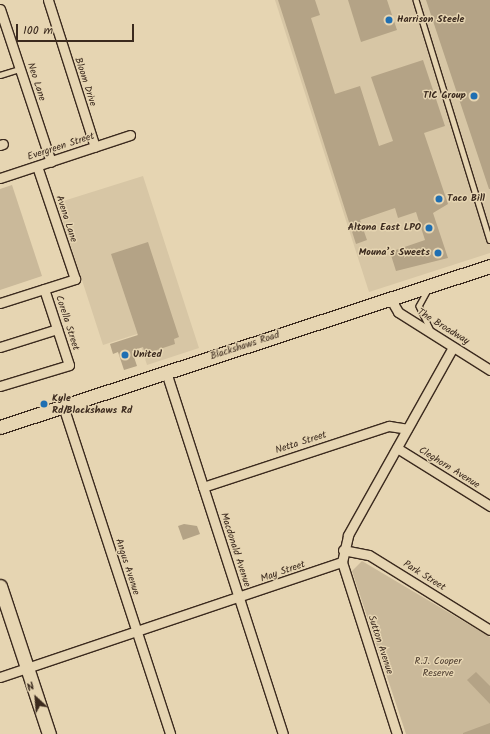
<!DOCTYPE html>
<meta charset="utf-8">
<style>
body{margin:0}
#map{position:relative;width:490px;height:734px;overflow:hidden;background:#e6d5b2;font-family:Kalam,sans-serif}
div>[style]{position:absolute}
.built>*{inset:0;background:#d7c6a5}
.green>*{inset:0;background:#cab99a}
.building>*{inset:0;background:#b4a386}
.roads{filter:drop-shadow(1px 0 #3b2a1e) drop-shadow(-1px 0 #3b2a1e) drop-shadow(0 1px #3b2a1e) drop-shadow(0 -1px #3b2a1e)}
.lane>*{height:4.5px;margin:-2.25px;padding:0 2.25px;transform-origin:2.25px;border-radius:2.25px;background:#e6d5b2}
.street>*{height:9px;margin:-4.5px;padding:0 4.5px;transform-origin:4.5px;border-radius:4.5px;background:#e6d5b2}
.secondary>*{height:13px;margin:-6.5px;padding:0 6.5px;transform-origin:6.5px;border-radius:6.5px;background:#e6d5b2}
.dots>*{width:11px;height:11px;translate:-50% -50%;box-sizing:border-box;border:2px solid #e6d5b2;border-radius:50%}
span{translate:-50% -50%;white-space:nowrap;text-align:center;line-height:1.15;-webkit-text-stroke:3px #e6d5b2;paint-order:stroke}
.poi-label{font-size:10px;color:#3b2a1e;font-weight:700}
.left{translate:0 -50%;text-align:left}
.right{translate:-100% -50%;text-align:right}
.street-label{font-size:10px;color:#3b2a1e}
.park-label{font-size:10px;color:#503f31}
.north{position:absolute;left:16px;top:678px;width:40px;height:40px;-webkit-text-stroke:3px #e6d5b2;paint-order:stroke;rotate:334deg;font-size:11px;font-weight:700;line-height:16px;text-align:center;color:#3b2a1e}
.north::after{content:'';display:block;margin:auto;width:14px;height:18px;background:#3b2a1e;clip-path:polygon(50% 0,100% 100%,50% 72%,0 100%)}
.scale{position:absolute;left:16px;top:24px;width:118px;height:18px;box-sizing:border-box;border:2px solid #3b2a1e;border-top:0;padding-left:5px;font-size:12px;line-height:14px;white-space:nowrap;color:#3b2a1e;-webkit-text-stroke:3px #e6d5b2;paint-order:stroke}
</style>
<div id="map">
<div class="built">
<div style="clip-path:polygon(275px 0,490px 0,490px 253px,369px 292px)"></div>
<div style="clip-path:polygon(143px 176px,199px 348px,147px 365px,137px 334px,103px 345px,57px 203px)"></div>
</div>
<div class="green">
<div style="clip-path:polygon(12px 185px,42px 276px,0 290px,0 189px)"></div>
<div style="clip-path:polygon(362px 561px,490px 637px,490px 734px,406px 734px,352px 571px)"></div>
</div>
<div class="building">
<div style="clip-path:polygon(278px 0,315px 0,320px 15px,311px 18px,335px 94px,360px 86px,379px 146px,393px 141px,371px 77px,423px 60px,445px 126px,424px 133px,448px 204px,433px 213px,448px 258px,396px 271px,390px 252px,425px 240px,416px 212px,398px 218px,395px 208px,360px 220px,367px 240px,356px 244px)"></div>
<div style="clip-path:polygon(348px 0,387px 0,397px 30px,361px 42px)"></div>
<div style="clip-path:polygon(426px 0,490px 0,490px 189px,489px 189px)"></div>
<div style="clip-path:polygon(148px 242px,179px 337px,174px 339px,175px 344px,145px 354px,143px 347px,132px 351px,137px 366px,124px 370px,118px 352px,113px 354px,110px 344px,138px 335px,111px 254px)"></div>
<div style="clip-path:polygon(184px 524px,197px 526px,200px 534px,183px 540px,178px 526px)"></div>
<div style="clip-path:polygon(476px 672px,490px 686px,490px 704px,467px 680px)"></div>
<div style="clip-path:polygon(490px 723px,490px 734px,463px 734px,463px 733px)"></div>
</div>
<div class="roads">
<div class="lane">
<div style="left:416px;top:0;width:251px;rotate:72.9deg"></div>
<div style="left:0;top:75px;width:21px;rotate:-17deg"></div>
<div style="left:428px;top:290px;width:18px;rotate:119deg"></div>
<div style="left:419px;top:306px;width:25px;rotate:64deg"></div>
</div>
<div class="street">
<div style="left:48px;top:0;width:154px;rotate:72.3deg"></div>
<div style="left:0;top:9px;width:161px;rotate:71.6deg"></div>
<div style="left:0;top:145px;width:3px;rotate:-18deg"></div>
<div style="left:0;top:178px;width:137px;rotate:-18.3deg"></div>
<div style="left:390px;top:298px;width:16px;rotate:60deg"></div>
<div style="left:398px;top:312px;width:109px;rotate:32.2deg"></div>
<div style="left:0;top:303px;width:79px;rotate:-17.7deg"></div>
<div style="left:75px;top:279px;width:119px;rotate:-108.6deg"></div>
<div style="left:0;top:347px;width:60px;rotate:-17.5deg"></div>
<div style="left:166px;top:372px;width:380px;rotate:72.1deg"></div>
<div style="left:0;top:386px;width:72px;rotate:-16.9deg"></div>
<div style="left:69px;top:365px;width:80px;rotate:-108.2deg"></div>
<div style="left:63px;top:406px;width:345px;rotate:71.9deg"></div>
<div style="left:397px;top:448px;width:110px;rotate:31.9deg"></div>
<div style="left:203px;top:487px;width:196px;rotate:-18.2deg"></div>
<div style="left:389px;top:426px;width:18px;rotate:9deg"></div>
<div style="left:343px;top:550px;width:26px;rotate:11deg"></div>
<div style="left:369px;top:555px;width:142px;rotate:31.8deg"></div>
<div style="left:342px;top:562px;width:181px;rotate:72.3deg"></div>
<div style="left:0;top:677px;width:361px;rotate:-18.6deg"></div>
<div style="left:342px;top:562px;width:28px;rotate:-77deg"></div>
<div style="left:348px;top:535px;width:215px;rotate:-60.8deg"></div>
</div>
<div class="secondary">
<div style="left:0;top:427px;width:516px;rotate:-18.19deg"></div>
<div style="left:0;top:586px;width:156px;rotate:71.7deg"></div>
</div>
</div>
<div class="dots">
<div style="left:389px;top:20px;background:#1f6fb2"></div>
<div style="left:474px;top:96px;background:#1f6fb2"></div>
<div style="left:439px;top:199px;background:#1f6fb2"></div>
<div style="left:429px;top:228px;background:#1f6fb2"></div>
<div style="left:438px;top:253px;background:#1f6fb2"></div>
<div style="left:125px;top:355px;background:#1f6fb2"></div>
<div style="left:44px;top:404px;background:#1f6fb2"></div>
</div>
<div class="poi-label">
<span class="left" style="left:397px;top:20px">Harrison Steele</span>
<span class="right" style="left:466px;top:96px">TIC Group</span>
<span class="left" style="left:447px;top:199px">Taco Bill</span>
<span class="right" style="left:421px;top:228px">Altona East LPO</span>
<span class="right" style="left:430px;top:253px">Mouna’s Sweets</span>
<span class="left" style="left:133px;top:355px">United</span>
<span class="left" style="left:52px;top:404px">Kyle<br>Rd/Blackshaws Rd</span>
</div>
<div class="street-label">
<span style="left:36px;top:82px;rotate:72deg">Neo Lane</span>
<span style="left:85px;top:82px;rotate:72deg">Bloom Drive</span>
<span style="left:61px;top:147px;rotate:-18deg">Evergreen Street</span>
<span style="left:66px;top:219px;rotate:72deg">Avena Lane</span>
<span style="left:67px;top:323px;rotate:72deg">Corella Street</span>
<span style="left:443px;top:327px;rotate:32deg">The Broadway</span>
<span style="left:245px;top:346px;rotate:-18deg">Blackshaws Road</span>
<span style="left:301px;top:443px;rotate:-18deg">Netta Street</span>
<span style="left:449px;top:468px;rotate:32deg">Cleghorn Avenue</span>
<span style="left:235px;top:550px;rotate:72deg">Macdonald Avenue</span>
<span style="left:127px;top:567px;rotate:72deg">Angus Avenue</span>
<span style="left:283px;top:572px;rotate:-19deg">May Street</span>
<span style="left:424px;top:576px;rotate:32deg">Park Street</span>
<span style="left:380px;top:645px;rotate:72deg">Sutton Avenue</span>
</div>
<div class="park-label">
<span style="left:438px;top:667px">R.J. Cooper<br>Reserve</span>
</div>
<div class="north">N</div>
<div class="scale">100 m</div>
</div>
